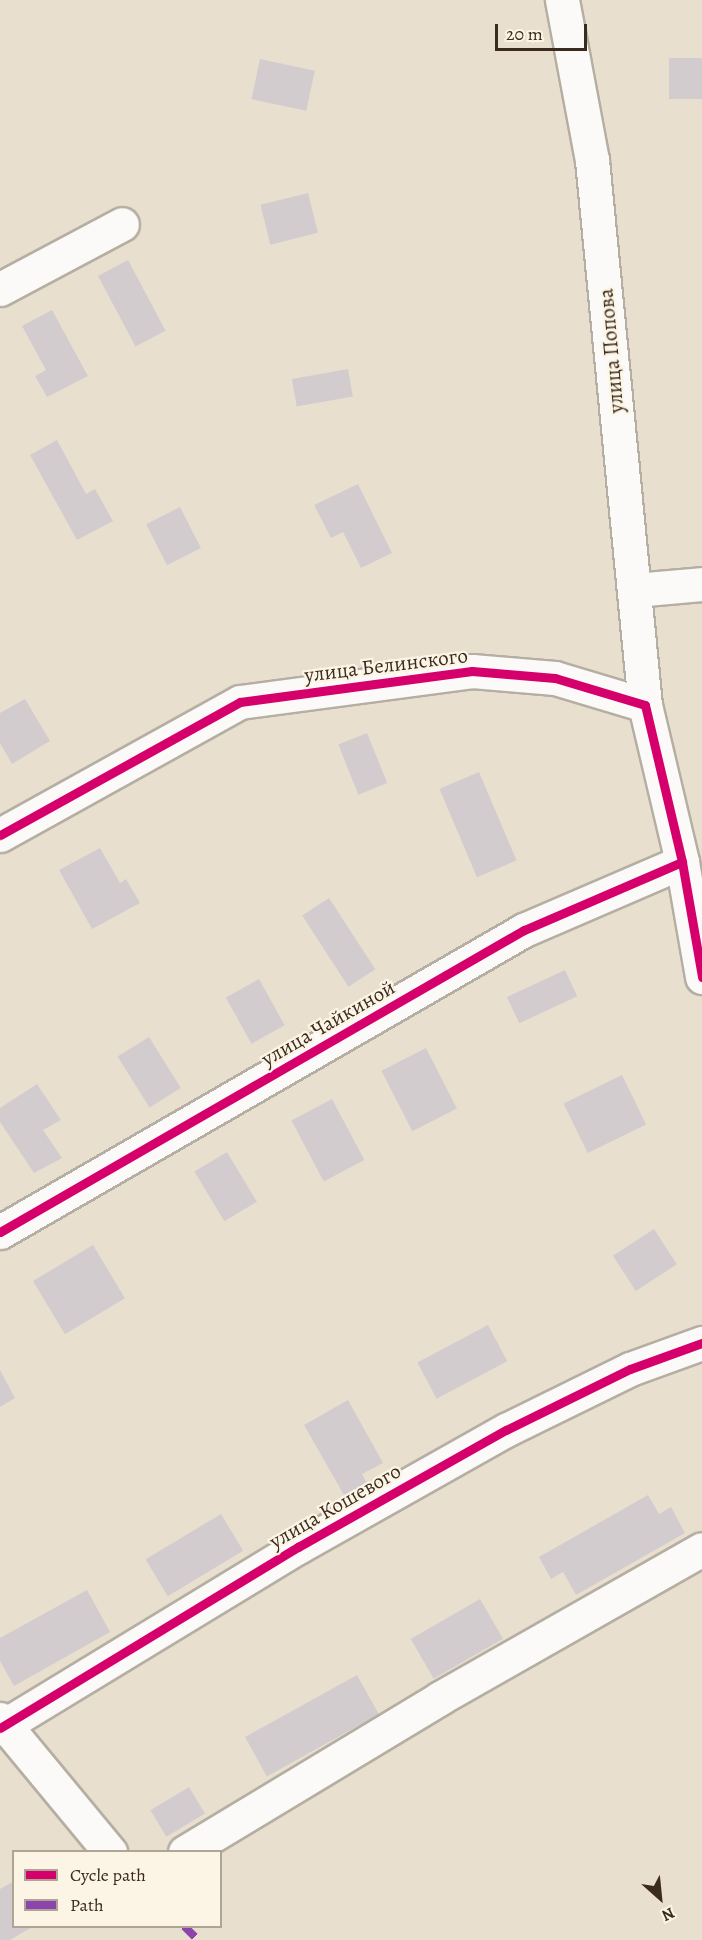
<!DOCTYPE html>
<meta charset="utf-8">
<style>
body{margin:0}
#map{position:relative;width:702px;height:1940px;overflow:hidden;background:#e9dfcf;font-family:Alegreya,serif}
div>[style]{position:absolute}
.building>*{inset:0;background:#d2cccf;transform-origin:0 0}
.roads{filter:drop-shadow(2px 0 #b5aea2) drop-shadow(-2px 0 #b5aea2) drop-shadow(0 2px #b5aea2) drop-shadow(0 -2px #b5aea2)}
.minor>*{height:33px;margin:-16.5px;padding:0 16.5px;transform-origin:16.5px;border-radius:16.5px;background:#fcfaf8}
.quiet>*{height:8px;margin-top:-4px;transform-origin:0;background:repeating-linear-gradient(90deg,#8e44ad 0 15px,transparent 0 23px)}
.cycleway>*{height:9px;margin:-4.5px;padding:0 4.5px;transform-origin:4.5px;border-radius:4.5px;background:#d6006c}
span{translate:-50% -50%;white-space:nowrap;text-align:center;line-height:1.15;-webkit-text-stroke:4.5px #fcf5e5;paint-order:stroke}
.street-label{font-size:21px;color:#3b2a1e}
.legend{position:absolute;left:12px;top:1850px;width:210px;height:78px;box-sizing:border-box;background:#fcf5e5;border:2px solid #afa495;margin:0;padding:8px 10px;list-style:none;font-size:18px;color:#3b2a1e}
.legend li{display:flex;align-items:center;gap:12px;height:30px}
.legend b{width:30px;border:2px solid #afa495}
.north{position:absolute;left:630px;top:1868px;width:60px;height:60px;-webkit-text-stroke:4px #fcf5e5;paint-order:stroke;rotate:153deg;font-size:16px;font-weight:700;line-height:24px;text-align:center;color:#3b2a1e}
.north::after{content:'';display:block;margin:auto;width:21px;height:27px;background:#3b2a1e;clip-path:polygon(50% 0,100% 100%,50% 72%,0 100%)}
.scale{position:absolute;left:495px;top:24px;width:92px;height:27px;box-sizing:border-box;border:3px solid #3b2a1e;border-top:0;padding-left:8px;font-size:18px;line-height:21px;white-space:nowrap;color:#3b2a1e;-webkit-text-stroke:4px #fcf5e5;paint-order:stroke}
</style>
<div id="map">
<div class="building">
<div style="left:669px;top:58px;width:33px;height:41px"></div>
<div style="left:260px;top:59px;width:56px;height:41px;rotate:12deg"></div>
<div style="left:308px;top:193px;width:41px;height:49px;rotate:76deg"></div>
<div style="left:128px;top:260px;width:80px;height:34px;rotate:62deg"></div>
<div style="clip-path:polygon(52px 310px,88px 376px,47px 397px,35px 376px,46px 370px,22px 326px)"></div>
<div style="left:348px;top:369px;width:28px;height:57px;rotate:80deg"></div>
<div style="clip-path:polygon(57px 440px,86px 494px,95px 489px,113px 521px,77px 540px,30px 455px)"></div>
<div style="clip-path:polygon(358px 484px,392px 553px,361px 568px,343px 532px,331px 538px,314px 505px)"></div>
<div style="left:180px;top:507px;width:46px;height:38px;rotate:63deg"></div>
<div style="clip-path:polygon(25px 699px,50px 741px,12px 764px,0 743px,0 713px)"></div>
<div style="left:367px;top:733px;width:54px;height:31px;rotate:68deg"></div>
<div style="left:479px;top:772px;width:96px;height:43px;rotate:67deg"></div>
<div style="clip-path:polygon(100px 848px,120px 883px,126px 879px,140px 903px,92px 929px,59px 870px)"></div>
<div style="left:329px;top:898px;width:85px;height:32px;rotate:57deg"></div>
<div style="left:565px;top:970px;width:29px;height:64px;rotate:65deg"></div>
<div style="left:259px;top:979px;width:53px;height:38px;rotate:61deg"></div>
<div style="left:149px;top:1037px;width:60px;height:37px;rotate:58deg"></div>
<div style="left:426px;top:1048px;width:68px;height:50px;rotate:63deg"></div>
<div style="left:622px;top:1075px;width:55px;height:65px;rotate:64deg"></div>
<div style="clip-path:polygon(37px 1084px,61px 1120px,43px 1130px,62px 1158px,34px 1173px,0 1122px,0 1108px)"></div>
<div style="left:332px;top:1099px;width:69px;height:46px;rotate:62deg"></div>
<div style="left:227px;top:1152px;width:58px;height:38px;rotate:59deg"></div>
<div style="left:654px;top:1229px;width:42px;height:49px;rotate:57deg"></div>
<div style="left:93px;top:1245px;width:62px;height:70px;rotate:59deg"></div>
<div style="left:488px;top:1325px;width:41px;height:80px;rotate:62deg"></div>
<div style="clip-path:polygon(0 1370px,15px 1398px,0 1407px)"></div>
<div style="clip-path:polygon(348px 1400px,383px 1463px,362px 1474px,370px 1489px,348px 1502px,304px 1425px)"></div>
<div style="clip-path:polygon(648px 1495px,659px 1514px,671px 1507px,685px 1533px,576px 1595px,563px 1572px,551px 1579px,539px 1557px)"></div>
<div style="left:221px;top:1514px;width:43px;height:88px;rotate:59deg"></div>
<div style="clip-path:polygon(87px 1590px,110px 1632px,14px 1686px,0 1661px,0 1638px)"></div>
<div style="left:480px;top:1599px;width:46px;height:80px;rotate:60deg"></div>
<div style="left:357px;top:1675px;width:45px;height:128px;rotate:61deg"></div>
<div style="left:189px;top:1787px;width:31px;height:45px;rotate:59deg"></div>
<div style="clip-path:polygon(14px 1881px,14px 1926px,34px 1926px,10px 1940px,0 1940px,0 1889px)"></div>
</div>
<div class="roads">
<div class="minor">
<div style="left:562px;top:0;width:163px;rotate:79.4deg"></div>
<div style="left:592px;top:160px;width:548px;rotate:84.45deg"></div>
<div style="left:0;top:289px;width:138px;rotate:-28deg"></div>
<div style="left:634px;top:590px;width:68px;rotate:-5deg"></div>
<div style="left:0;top:835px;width:274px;rotate:-29deg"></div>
<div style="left:240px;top:702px;width:234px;rotate:-7.6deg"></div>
<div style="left:472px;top:671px;width:83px;rotate:4.8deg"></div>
<div style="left:555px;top:678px;width:94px;rotate:16.7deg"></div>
<div style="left:645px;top:705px;width:161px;rotate:76.7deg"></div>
<div style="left:682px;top:862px;width:117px;rotate:80.1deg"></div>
<div style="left:0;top:1232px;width:605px;rotate:-29.96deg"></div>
<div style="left:524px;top:930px;width:172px;rotate:-23.3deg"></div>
<div style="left:0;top:1719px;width:173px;rotate:50.4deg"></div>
<div style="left:0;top:1728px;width:349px;rotate:-31.3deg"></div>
<div style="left:298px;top:1547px;width:239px;rotate:-29.4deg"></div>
<div style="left:506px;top:1430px;width:138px;rotate:-26.2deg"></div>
<div style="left:630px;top:1369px;width:77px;rotate:-19.9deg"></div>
<div style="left:185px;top:1852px;width:298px;rotate:-31.1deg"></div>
<div style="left:440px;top:1698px;width:301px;rotate:-29.6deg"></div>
</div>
</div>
<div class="quiet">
<div style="left:184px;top:1926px;width:20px;rotate:45deg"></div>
</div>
<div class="cycleway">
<div style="left:0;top:835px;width:274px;rotate:-29deg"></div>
<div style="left:240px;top:702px;width:234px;rotate:-7.6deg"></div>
<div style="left:472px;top:671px;width:83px;rotate:4.8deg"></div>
<div style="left:555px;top:678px;width:94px;rotate:16.7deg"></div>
<div style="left:645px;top:705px;width:161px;rotate:76.7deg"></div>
<div style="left:682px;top:862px;width:117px;rotate:80.1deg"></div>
<div style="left:0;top:1232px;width:605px;rotate:-29.96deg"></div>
<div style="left:524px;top:930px;width:172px;rotate:-23.3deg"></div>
<div style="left:0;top:1728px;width:349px;rotate:-31.3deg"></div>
<div style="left:298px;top:1547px;width:239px;rotate:-29.4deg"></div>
<div style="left:506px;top:1430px;width:138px;rotate:-26.2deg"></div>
<div style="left:630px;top:1369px;width:77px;rotate:-19.9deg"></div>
</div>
<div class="street-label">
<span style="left:611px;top:351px;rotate:-95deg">улица Попова</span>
<span style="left:386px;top:665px;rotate:-7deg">улица Белинского</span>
<span style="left:328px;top:1023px;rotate:-30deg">улица Чайкиной</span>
<span style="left:335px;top:1506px;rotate:-30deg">улица Кошевого</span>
</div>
<ul class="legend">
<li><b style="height:8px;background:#d6006c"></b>Cycle path</li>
<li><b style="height:8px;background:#8e44ad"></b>Path</li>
</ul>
<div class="north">N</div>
<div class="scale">20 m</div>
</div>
